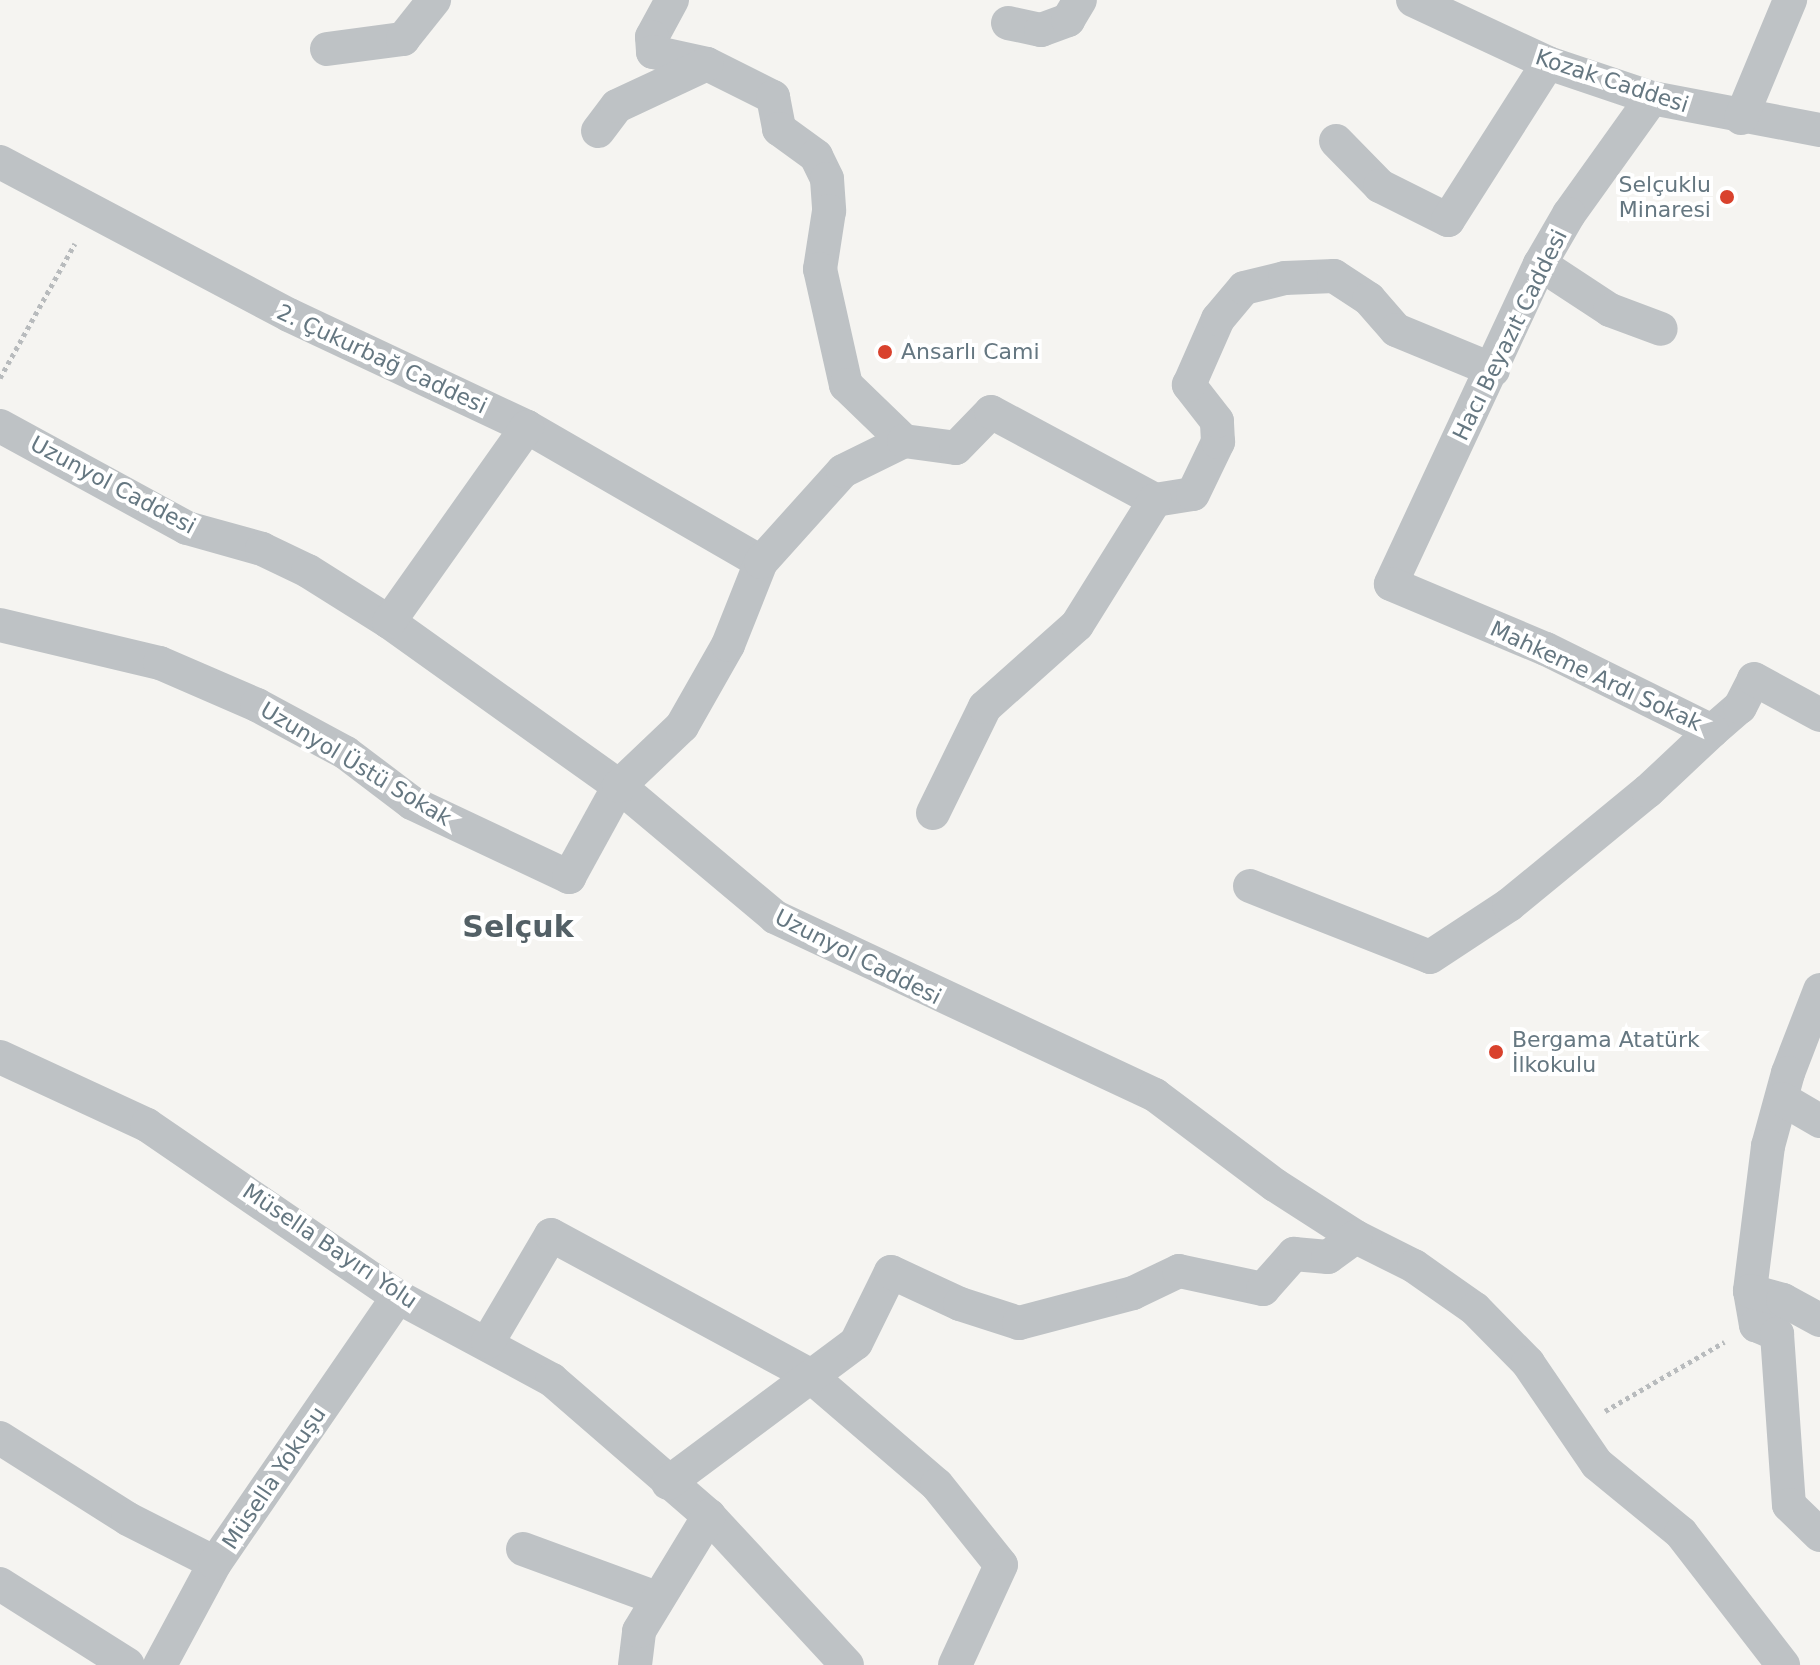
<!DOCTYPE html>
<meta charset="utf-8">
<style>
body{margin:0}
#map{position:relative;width:1820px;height:1665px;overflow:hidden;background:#f5f4f1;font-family:"DejaVu Sans",sans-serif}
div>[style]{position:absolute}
.path>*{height:5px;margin-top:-2.5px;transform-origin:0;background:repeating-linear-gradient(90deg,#b8bbbd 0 4px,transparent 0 8px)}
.street>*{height:34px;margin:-17px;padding:0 17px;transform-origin:17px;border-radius:17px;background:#bec2c5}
.dots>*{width:22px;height:22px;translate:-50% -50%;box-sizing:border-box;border:4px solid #fff;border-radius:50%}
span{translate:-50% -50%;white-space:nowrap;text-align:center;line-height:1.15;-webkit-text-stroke:8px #fff;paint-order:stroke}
.street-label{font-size:22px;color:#657781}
.poi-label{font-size:22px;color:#657781}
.right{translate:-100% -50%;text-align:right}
.left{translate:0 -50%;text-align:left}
.district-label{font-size:30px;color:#536066;font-weight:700}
</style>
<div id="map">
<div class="path">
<div style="left:0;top:378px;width:154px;rotate:-60.9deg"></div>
<div style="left:1605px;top:1411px;width:138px;rotate:-30.1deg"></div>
</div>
<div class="street">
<div style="left:672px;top:0;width:42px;rotate:118.4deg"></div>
<div style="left:652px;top:37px;width:15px;rotate:86deg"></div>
<div style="left:653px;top:52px;width:55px;rotate:12.5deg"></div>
<div style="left:707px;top:64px;width:74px;rotate:26.6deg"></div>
<div style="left:773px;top:97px;width:33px;rotate:79deg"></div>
<div style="left:779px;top:129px;width:46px;rotate:36.1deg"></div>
<div style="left:816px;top:156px;width:25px;rotate:64deg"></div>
<div style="left:827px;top:179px;width:32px;rotate:86deg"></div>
<div style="left:829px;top:211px;width:59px;rotate:98.8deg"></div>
<div style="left:820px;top:269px;width:119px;rotate:77.4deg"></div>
<div style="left:846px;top:385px;width:81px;rotate:44deg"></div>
<div style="left:1413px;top:0;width:149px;rotate:25deg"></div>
<div style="left:1548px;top:63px;width:110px;rotate:18.6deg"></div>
<div style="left:1652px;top:98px;width:171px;rotate:10.8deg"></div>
<div style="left:1008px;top:23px;width:34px;rotate:12deg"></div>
<div style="left:1041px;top:30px;width:29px;rotate:-20deg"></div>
<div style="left:1068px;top:20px;width:23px;rotate:-59deg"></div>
<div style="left:327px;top:49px;width:77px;rotate:-7.5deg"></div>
<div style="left:403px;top:39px;width:50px;rotate:-51.5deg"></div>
<div style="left:1652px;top:98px;width:143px;rotate:125.6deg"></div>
<div style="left:1569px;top:214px;width:58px;rotate:120.1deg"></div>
<div style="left:1540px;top:264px;width:353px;rotate:115deg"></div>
<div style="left:1391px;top:584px;width:168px;rotate:22.8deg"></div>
<div style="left:1546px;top:649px;width:185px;rotate:26.3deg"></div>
<div style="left:1712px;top:731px;width:37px;rotate:-41deg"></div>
<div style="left:1740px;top:707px;width:31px;rotate:-63deg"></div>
<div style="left:1754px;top:679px;width:75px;rotate:28.6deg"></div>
<div style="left:1741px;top:118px;width:128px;rotate:-67.4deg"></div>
<div style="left:598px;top:131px;width:31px;rotate:-53deg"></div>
<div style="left:617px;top:106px;width:99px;rotate:-25deg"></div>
<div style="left:1336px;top:141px;width:63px;rotate:45.6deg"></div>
<div style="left:1380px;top:186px;width:76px;rotate:26.6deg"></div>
<div style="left:1448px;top:220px;width:186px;rotate:-57.5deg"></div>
<div style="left:0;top:162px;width:327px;rotate:27.9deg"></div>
<div style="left:289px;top:315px;width:263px;rotate:25.2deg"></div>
<div style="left:527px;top:427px;width:270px;rotate:30deg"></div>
<div style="left:1540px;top:264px;width:84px;rotate:33.3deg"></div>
<div style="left:1610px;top:310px;width:54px;rotate:20.4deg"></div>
<div style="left:0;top:426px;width:213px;rotate:28.6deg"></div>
<div style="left:187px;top:528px;width:78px;rotate:15.6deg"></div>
<div style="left:262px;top:549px;width:51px;rotate:25.6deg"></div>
<div style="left:308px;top:571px;width:96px;rotate:32.2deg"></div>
<div style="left:389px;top:622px;width:282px;rotate:35.5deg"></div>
<div style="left:619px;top:786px;width:204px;rotate:40deg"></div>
<div style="left:775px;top:917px;width:420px;rotate:25.1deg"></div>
<div style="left:1155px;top:1095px;width:150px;rotate:36.9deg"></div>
<div style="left:1275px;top:1185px;width:96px;rotate:32.7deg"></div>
<div style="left:1356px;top:1237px;width:65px;rotate:26.6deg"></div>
<div style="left:1414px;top:1266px;width:75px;rotate:35.2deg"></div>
<div style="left:1475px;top:1309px;width:76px;rotate:45.5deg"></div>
<div style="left:1528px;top:1363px;width:122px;rotate:55.7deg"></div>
<div style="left:1597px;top:1464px;width:109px;rotate:39.4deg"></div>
<div style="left:1681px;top:1533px;width:167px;rotate:52.3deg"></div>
<div style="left:389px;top:622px;width:239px;rotate:-54.7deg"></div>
<div style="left:0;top:625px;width:164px;rotate:13.4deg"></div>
<div style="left:160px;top:663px;width:106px;rotate:23.4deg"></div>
<div style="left:257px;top:705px;width:101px;rotate:28.3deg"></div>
<div style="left:346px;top:753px;width:83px;rotate:37.1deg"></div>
<div style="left:412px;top:803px;width:174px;rotate:25.2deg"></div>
<div style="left:569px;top:877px;width:104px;rotate:-61.2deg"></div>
<div style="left:619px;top:786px;width:87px;rotate:-43.6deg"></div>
<div style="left:682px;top:726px;width:93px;rotate:-60.4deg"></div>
<div style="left:728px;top:645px;width:89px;rotate:-68.3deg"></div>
<div style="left:761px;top:562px;width:122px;rotate:-48deg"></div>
<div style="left:843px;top:471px;width:68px;rotate:-26.2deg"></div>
<div style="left:904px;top:441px;width:52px;rotate:7.7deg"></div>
<div style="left:956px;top:448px;width:50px;rotate:-45.8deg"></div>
<div style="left:991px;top:412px;width:186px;rotate:28.2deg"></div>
<div style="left:1155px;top:500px;width:38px;rotate:-9deg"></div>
<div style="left:1193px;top:494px;width:58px;rotate:-64.3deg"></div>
<div style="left:1218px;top:442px;width:21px;rotate:-93deg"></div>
<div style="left:1217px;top:421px;width:46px;rotate:-127.9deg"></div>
<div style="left:1189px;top:385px;width:72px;rotate:-66.3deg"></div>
<div style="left:1218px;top:319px;width:40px;rotate:-50deg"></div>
<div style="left:1244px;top:288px;width:42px;rotate:-13.7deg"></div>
<div style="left:1285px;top:278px;width:49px;rotate:-2.3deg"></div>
<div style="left:1334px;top:276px;width:42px;rotate:33.3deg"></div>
<div style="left:1369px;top:299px;width:41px;rotate:48.9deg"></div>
<div style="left:1396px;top:330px;width:105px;rotate:22.4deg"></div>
<div style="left:933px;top:813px;width:118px;rotate:-63.9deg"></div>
<div style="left:985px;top:707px;width:123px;rotate:-41.7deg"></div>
<div style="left:1077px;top:625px;width:147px;rotate:-58deg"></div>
<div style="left:1250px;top:886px;width:193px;rotate:21.5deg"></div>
<div style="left:1430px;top:957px;width:95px;rotate:-33.4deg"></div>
<div style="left:1509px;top:905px;width:180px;rotate:-39.4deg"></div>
<div style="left:1648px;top:791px;width:88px;rotate:-43.2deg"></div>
<div style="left:1820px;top:990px;width:89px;rotate:111.1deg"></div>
<div style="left:1788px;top:1073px;width:76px;rotate:105.3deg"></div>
<div style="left:1768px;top:1146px;width:146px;rotate:97.1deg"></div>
<div style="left:1750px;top:1291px;width:35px;rotate:80deg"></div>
<div style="left:1756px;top:1325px;width:23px;rotate:23deg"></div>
<div style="left:1777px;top:1334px;width:171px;rotate:86deg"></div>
<div style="left:1789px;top:1505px;width:43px;rotate:44.1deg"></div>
<div style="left:0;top:1057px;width:162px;rotate:24.8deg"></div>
<div style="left:147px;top:1125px;width:304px;rotate:34.4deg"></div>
<div style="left:398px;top:1297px;width:175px;rotate:28.3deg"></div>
<div style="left:552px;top:1380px;width:208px;rotate:40.9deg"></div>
<div style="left:709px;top:1516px;width:203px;rotate:47.2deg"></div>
<div style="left:1782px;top:1099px;width:44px;rotate:30.1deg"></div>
<div style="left:1750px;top:1291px;width:34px;rotate:15deg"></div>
<div style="left:1783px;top:1300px;width:42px;rotate:28.4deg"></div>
<div style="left:488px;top:1342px;width:124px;rotate:-59.5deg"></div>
<div style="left:551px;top:1235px;width:292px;rotate:28.4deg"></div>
<div style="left:808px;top:1374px;width:170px;rotate:40.7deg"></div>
<div style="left:937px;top:1485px;width:102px;rotate:51.3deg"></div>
<div style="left:1001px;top:1565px;width:110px;rotate:114.7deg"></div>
<div style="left:0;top:1438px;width:151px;rotate:32.3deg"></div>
<div style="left:128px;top:1519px;width:97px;rotate:26.8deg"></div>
<div style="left:668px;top:1483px;width:234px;rotate:-36.7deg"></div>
<div style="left:856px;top:1343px;width:79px;rotate:-63.8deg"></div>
<div style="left:891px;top:1272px;width:76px;rotate:24.9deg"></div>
<div style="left:960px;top:1304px;width:62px;rotate:17.9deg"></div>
<div style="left:1019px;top:1323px;width:118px;rotate:-14.7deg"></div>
<div style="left:1133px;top:1293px;width:51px;rotate:-25.6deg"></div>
<div style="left:1179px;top:1271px;width:86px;rotate:12.1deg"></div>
<div style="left:1263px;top:1289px;width:47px;rotate:-48.5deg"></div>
<div style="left:1294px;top:1254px;width:34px;rotate:5deg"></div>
<div style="left:1328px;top:1257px;width:34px;rotate:-36deg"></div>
<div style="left:523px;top:1549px;width:142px;rotate:20.2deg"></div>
<div style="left:0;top:1584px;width:151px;rotate:32.3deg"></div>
<div style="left:160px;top:1665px;width:116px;rotate:-61.7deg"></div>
<div style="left:215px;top:1563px;width:323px;rotate:-55.5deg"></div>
<div style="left:635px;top:1665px;width:34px;rotate:-83deg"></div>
<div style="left:639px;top:1631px;width:135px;rotate:-58.7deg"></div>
</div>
<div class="dots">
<div style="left:1727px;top:197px;background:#d9422d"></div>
<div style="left:885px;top:352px;background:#d9422d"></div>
<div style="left:1496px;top:1052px;background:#d9422d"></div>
</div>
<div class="street-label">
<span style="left:1612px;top:81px;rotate:18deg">Kozak Caddesi</span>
<span style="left:1510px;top:335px;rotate:-64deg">Hacı Beyazıt Caddesi</span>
<span style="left:382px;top:359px;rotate:25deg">2. Çukurbağ Caddesi</span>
<span style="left:113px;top:485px;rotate:28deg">Uzunyol Caddesi</span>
<span style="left:1596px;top:676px;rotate:25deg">Mahkeme Ardı Sokak</span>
<span style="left:356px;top:764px;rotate:31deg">Uzunyol Üstü Sokak</span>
<span style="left:858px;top:957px;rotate:27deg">Uzunyol Caddesi</span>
<span style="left:330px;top:1246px;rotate:34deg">Müsella Bayırı Yolu</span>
<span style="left:274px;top:1478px;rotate:-56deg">Müsella Yokuşu</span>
</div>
<div class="poi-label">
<span class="right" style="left:1711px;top:197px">Selçuklu<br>Minaresi</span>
<span class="left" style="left:901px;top:352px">Ansarlı Cami</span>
<span class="left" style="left:1512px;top:1052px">Bergama Atatürk<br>İlkokulu</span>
</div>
<div class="district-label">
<span style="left:518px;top:927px">Selçuk</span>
</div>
</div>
